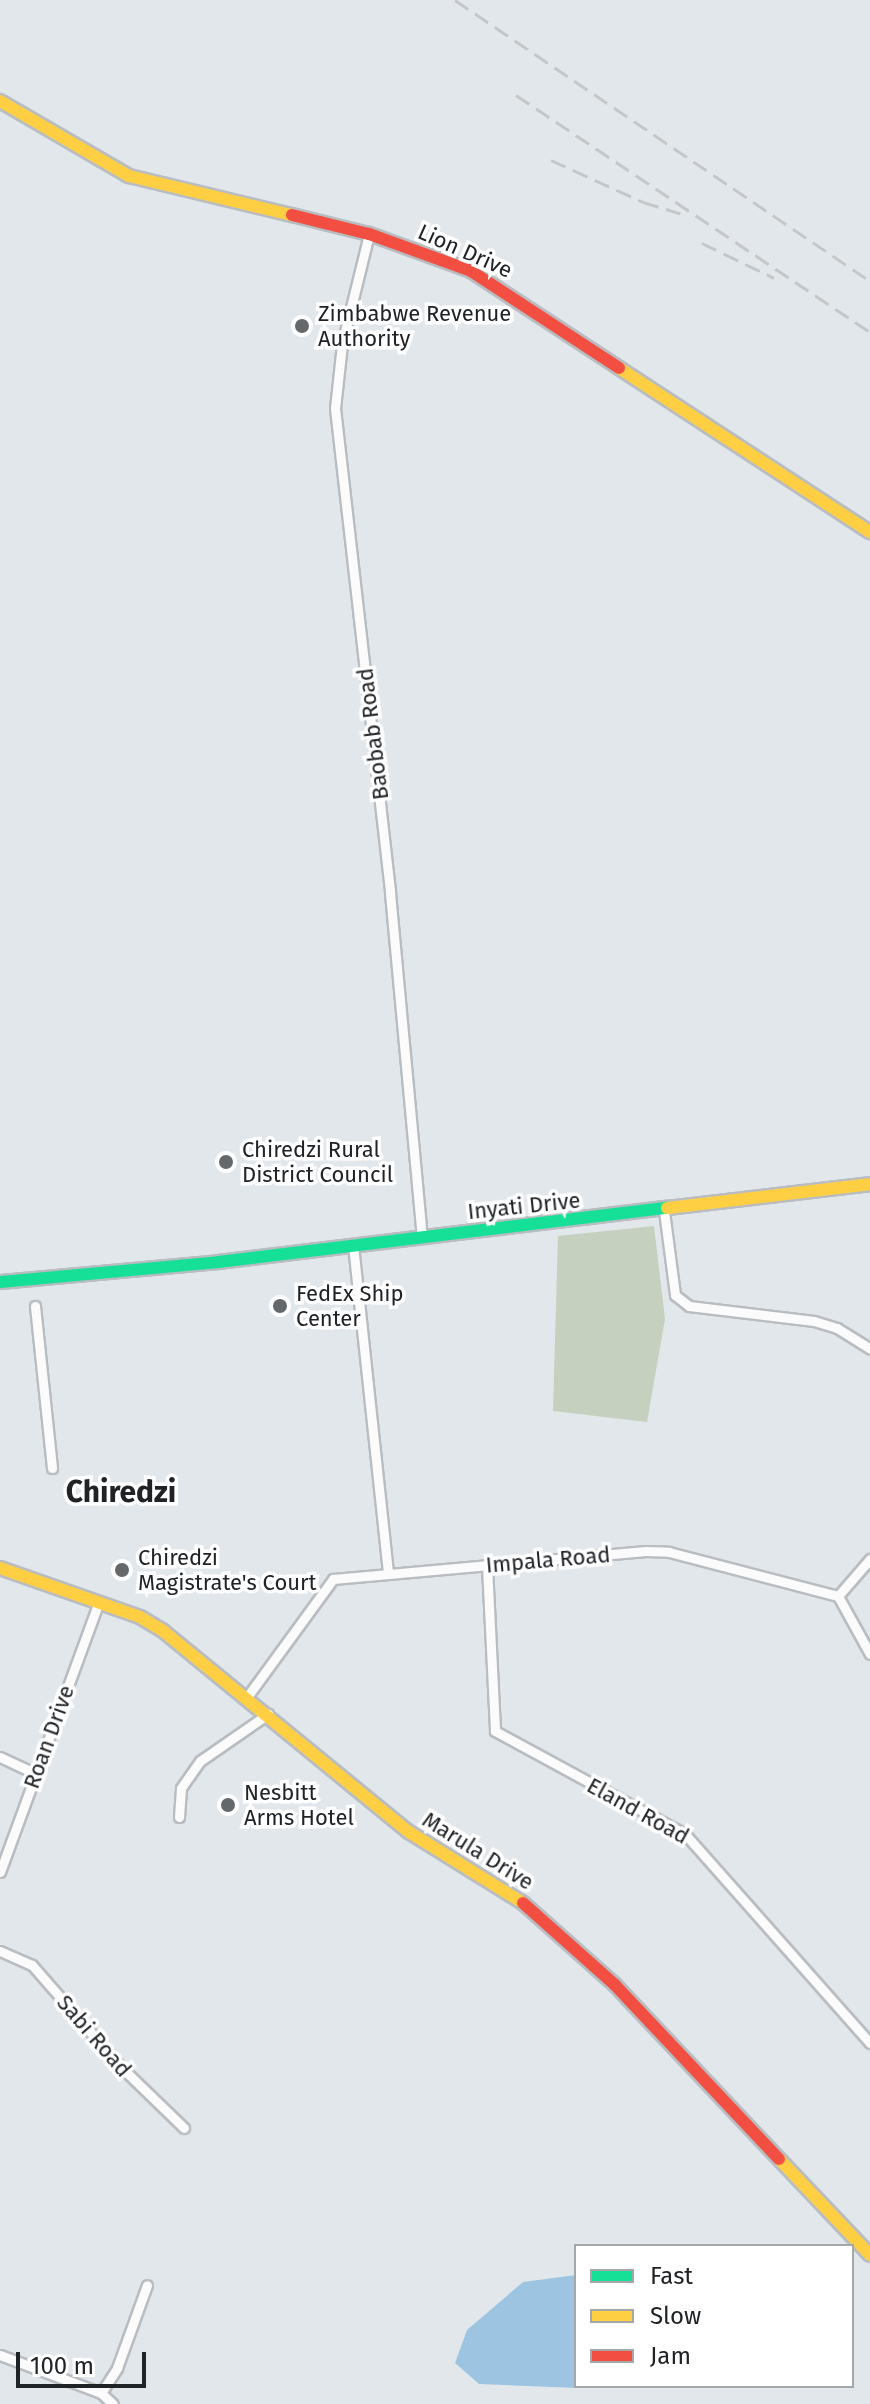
<!DOCTYPE html>
<style>
body{margin:0}
#map{position:relative;width:870px;height:2404px;overflow:hidden;background:#e2e7ec;font-family:"Fira Sans",sans-serif}
div>[style]{position:absolute}
.green>*{inset:0;background:#c6d0bf}
.water>*{inset:0;background:#9dc4e1}
.roads{filter:drop-shadow(2px 0 #b9bdc1) drop-shadow(-2px 0 #b9bdc1) drop-shadow(0 2px #b9bdc1) drop-shadow(0 -2px #b9bdc1)}
.street>*{height:9px;margin:-4.5px;padding:0 4.5px;transform-origin:4.5px;border-radius:4.5px;background:#fbfbfc}
.fast>*{height:12px;margin:-6px;padding:0 6px;transform-origin:6px;border-radius:6px;background:#16e098}
.slow>*{height:12px;margin:-6px;padding:0 6px;transform-origin:6px;border-radius:6px;background:#ffcf43}
.jam>*{height:12px;margin:-6px;padding:0 6px;transform-origin:6px;border-radius:6px;background:#f24e42}
.rail>*{height:3px;margin-top:-1.5px;transform-origin:0;background:repeating-linear-gradient(90deg,#c5c6c7 0 16px,transparent 0 24px)}
.dots>*{width:22px;height:22px;translate:-50% -50%;box-sizing:border-box;border:4px solid #fff;border-radius:50%}
span{translate:-50% -50%;white-space:nowrap;text-align:center;line-height:1.15;-webkit-text-stroke:7px #fff;paint-order:stroke}
.street-label{font-size:22px;color:#202326}
.poi-label{font-size:22px;color:#202326}
.left{translate:0 -50%;text-align:left}
.district-label{font-size:30px;color:#202326;font-weight:700}
.legend{position:absolute;left:574px;top:2244px;width:280px;height:144px;box-sizing:border-box;background:#fff;border:2px solid #a6a7a8;margin:0;padding:10px 14px;list-style:none;font-size:24px;color:#202326}
.legend li{display:flex;align-items:center;gap:16px;height:40px}
.legend b{width:40px;border:2px solid #a6a7a8}
.scale{position:absolute;left:16px;top:2352px;width:130px;height:36px;box-sizing:border-box;border:4px solid #202326;border-top:0;padding-left:10px;font-size:24px;line-height:28px;white-space:nowrap;color:#202326;-webkit-text-stroke:6px #fff;paint-order:stroke}
</style>
<div id="map">
<div class="green">
<div style="clip-path:polygon(654px 1226px,665px 1319px,647px 1422px,553px 1411px,558px 1236px)"></div>
</div>
<div class="water">
<div style="clip-path:polygon(576px 2275px,576px 2386px,588px 2386px,578px 2388px,479px 2384px,455px 2363px,467px 2330px,523px 2282px)"></div>
</div>
<div class="roads">
<div class="street">
<div style="left:369px;top:234px;width:113px;rotate:103.8deg"></div>
<div style="left:342px;top:344px;width:64px;rotate:96.2deg"></div>
<div style="left:335px;top:408px;width:488px;rotate:83.5deg"></div>
<div style="left:390px;top:893px;width:344px;rotate:84.7deg"></div>
<div style="left:664px;top:1211px;width:85px;rotate:82.5deg"></div>
<div style="left:675px;top:1295px;width:18px;rotate:38deg"></div>
<div style="left:689px;top:1306px;width:126px;rotate:6.8deg"></div>
<div style="left:814px;top:1321px;width:24px;rotate:17deg"></div>
<div style="left:837px;top:1328px;width:39px;rotate:32deg"></div>
<div style="left:353px;top:1245px;width:330px;rotate:83.9deg"></div>
<div style="left:35px;top:1306px;width:163px;rotate:84deg"></div>
<div style="left:487px;top:1566px;width:165px;rotate:87.2deg"></div>
<div style="left:495px;top:1731px;width:216px;rotate:28.5deg"></div>
<div style="left:685px;top:1834px;width:279px;rotate:48.5deg"></div>
<div style="left:838px;top:1596px;width:49px;rotate:-49.1deg"></div>
<div style="left:247px;top:1697px;width:146px;rotate:-53.9deg"></div>
<div style="left:333px;top:1579px;width:314px;rotate:-5.1deg"></div>
<div style="left:646px;top:1551px;width:23px;rotate:2deg"></div>
<div style="left:669px;top:1552px;width:175px;rotate:14.6deg"></div>
<div style="left:838px;top:1596px;width:66px;rotate:61.1deg"></div>
<div style="left:0;top:1757px;width:38px;rotate:25deg"></div>
<div style="left:179px;top:1817px;width:29px;rotate:-86deg"></div>
<div style="left:181px;top:1788px;width:33px;rotate:-55deg"></div>
<div style="left:200px;top:1761px;width:83px;rotate:-34.7deg"></div>
<div style="left:0;top:1872px;width:288px;rotate:-69.9deg"></div>
<div style="left:0;top:1951px;width:35px;rotate:24deg"></div>
<div style="left:32px;top:1965px;width:134px;rotate:48.9deg"></div>
<div style="left:120px;top:2066px;width:89px;rotate:44.1deg"></div>
<div style="left:0;top:2355px;width:108px;rotate:20.6deg"></div>
<div style="left:101px;top:2393px;width:16px;rotate:43deg"></div>
<div style="left:101px;top:2393px;width:30px;rotate:-57deg"></div>
<div style="left:117px;top:2368px;width:88px;rotate:-70.1deg"></div>
</div>
<div class="fast">
<div style="left:0;top:1282px;width:219px;rotate:-5.2deg"></div>
<div style="left:218px;top:1262px;width:452px;rotate:-6.9deg"></div>
</div>
<div class="slow">
<div style="left:0;top:101px;width:149px;rotate:30.2deg"></div>
<div style="left:129px;top:176px;width:168px;rotate:13.5deg"></div>
<div style="left:619px;top:368px;width:300px;rotate:33.2deg"></div>
<div style="left:667px;top:1208px;width:204px;rotate:-6.7deg"></div>
<div style="left:0;top:1568px;width:148px;rotate:19.3deg"></div>
<div style="left:140px;top:1617px;width:27px;rotate:31deg"></div>
<div style="left:163px;top:1631px;width:318px;rotate:39.3deg"></div>
<div style="left:409px;top:1832px;width:134px;rotate:31.9deg"></div>
<div style="left:779px;top:2159px;width:132px;rotate:46.5deg"></div>
</div>
<div class="jam">
<div style="left:292px;top:215px;width:79px;rotate:13.9deg"></div>
<div style="left:369px;top:234px;width:109px;rotate:19.9deg"></div>
<div style="left:471px;top:271px;width:177px;rotate:33.2deg"></div>
<div style="left:523px;top:1903px;width:123px;rotate:41.7deg"></div>
<div style="left:615px;top:1985px;width:239px;rotate:46.7deg"></div>
</div>
</div>
<div class="rail">
<div style="left:455px;top:0;width:501px;rotate:34.1deg"></div>
<div style="left:516px;top:95px;width:426px;rotate:33.8deg"></div>
<div style="left:551px;top:160px;width:101px;rotate:24.5deg"></div>
<div style="left:643px;top:202px;width:39px;rotate:17deg"></div>
<div style="left:702px;top:243px;width:80px;rotate:25.9deg"></div>
</div>
<div class="dots">
<div style="left:302px;top:326px;background:#64686b"></div>
<div style="left:226px;top:1162px;background:#64686b"></div>
<div style="left:280px;top:1306px;background:#64686b"></div>
<div style="left:122px;top:1570px;background:#64686b"></div>
<div style="left:228px;top:1805px;background:#64686b"></div>
</div>
<div class="street-label">
<span style="left:465px;top:251px;rotate:24deg">Lion Drive</span>
<span style="left:373px;top:734px;rotate:-97deg">Baobab Road</span>
<span style="left:524px;top:1206px;rotate:-6deg">Inyati Drive</span>
<span style="left:548px;top:1560px;rotate:-5deg">Impala Road</span>
<span style="left:49px;top:1737px;rotate:-70deg">Roan Drive</span>
<span style="left:638px;top:1811px;rotate:29deg">Eland Road</span>
<span style="left:478px;top:1851px;rotate:32deg">Marula Drive</span>
<span style="left:94px;top:2036px;rotate:49deg">Sabi Road</span>
</div>
<div class="poi-label">
<span class="left" style="left:318px;top:326px">Zimbabwe Revenue<br>Authority</span>
<span class="left" style="left:242px;top:1162px">Chiredzi Rural<br>District Council</span>
<span class="left" style="left:296px;top:1306px">FedEx Ship<br>Center</span>
<span class="left" style="left:138px;top:1570px">Chiredzi<br>Magistrate's Court</span>
<span class="left" style="left:244px;top:1805px">Nesbitt<br>Arms Hotel</span>
</div>
<div class="district-label">
<span style="left:121px;top:1492px">Chiredzi</span>
</div>
<ul class="legend">
<li><b style="height:10px;background:#16e098"></b>Fast</li>
<li><b style="height:10px;background:#ffcf43"></b>Slow</li>
<li><b style="height:10px;background:#f24e42"></b>Jam</li>
</ul>
<div class="scale">100 m</div>
</div>
